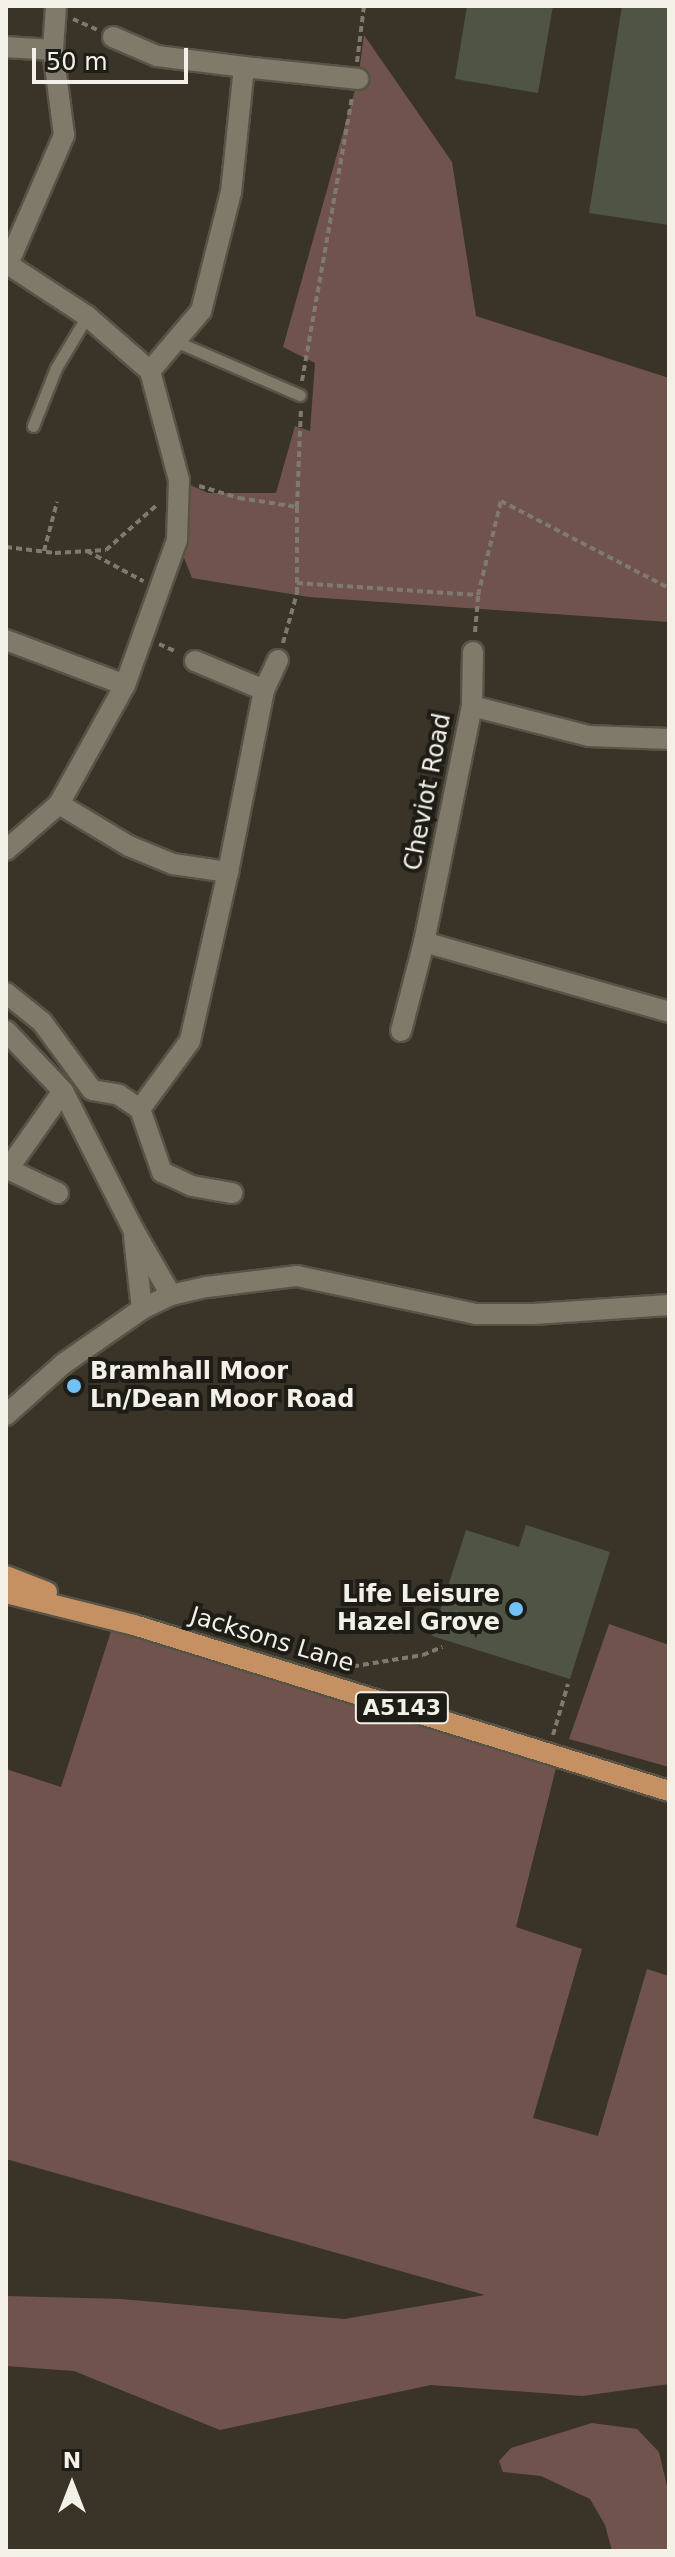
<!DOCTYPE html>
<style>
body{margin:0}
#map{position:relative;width:675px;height:2557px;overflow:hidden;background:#393427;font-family:"DejaVu Sans",sans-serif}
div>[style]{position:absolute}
.green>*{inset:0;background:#71534e}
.building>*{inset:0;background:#505445}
.path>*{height:4px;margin-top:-2px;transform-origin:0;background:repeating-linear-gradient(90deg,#7f7a6f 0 6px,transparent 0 10px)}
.roads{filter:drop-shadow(2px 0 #585347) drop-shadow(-2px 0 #585347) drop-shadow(0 2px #585347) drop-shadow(0 -2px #585347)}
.lane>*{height:11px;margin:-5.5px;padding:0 5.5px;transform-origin:5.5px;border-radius:5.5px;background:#807a6b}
.street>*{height:20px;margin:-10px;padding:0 10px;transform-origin:10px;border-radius:10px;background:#807a6b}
.secondary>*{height:20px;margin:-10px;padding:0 10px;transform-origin:10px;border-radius:10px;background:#807a6b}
.primary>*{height:20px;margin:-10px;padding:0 10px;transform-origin:10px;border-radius:10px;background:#c59162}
.dots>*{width:22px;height:22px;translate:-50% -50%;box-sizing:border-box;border:4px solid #1e1c16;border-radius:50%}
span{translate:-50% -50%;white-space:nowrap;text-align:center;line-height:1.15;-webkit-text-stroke:8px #1e1c16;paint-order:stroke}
.shield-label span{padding:2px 6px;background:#1e1c16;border:2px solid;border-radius:6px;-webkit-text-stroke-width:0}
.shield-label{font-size:22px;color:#f3f0e7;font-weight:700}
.street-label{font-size:24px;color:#f3f0e7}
.poi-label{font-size:24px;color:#f3f0e7;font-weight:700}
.left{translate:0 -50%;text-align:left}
.right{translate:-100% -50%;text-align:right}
.frame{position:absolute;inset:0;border:8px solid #f3f0e7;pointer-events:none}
.north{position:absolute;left:32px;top:2445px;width:80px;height:80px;-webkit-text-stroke:6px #1e1c16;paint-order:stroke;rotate:0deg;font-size:22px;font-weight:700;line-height:32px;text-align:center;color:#f3f0e7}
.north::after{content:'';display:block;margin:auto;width:28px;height:36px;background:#f3f0e7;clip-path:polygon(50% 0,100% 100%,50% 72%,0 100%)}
.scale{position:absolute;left:32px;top:48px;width:156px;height:36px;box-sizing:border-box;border:4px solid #f3f0e7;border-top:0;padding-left:10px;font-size:24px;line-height:28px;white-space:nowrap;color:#f3f0e7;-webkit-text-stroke:6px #1e1c16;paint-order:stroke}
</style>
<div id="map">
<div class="green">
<div style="clip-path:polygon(364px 35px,452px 162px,476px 316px,669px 378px,669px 622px,309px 597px,192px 578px,177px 540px,179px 480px,208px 493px,276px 493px,295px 426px,310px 431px,315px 363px,283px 347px,358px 79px)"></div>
<div style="clip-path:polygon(115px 1619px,559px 1756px,516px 1927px,582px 1949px,533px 2118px,598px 2136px,647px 1969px,669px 1976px,669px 2384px,582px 2396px,431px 2385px,220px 2430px,74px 2371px,6px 2366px,6px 2296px,121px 2299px,344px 2319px,485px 2295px,6px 2159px,6px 1769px,61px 1787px)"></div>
<div style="clip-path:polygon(609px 1624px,669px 1645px,669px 1767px,569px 1739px)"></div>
<div style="clip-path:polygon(592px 2423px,637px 2429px,659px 2452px,669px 2495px,669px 2551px,612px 2551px,605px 2525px,590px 2499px,541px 2476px,503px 2472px,499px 2461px,511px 2448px)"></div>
</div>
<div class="building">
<div style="clip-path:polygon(467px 6px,553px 6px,538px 93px,455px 79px)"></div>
<div style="clip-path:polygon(622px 6px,669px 6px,669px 225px,589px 213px)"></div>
<div style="clip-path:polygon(526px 1525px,610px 1552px,570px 1679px,432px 1636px,466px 1530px,519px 1547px)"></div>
</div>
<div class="path">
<div style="left:73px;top:19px;width:27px;rotate:24deg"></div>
<div style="left:357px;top:62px;width:56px;rotate:-82.9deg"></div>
<div style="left:302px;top:381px;width:287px;rotate:-80deg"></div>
<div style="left:199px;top:486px;width:42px;rotate:16.7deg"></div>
<div style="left:239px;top:498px;width:59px;rotate:8.8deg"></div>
<div style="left:297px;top:507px;width:98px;rotate:-87.7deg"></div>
<div style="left:6px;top:547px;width:49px;rotate:7deg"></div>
<div style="left:55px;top:553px;width:51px;rotate:-3.4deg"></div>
<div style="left:106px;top:550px;width:69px;rotate:-41.5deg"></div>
<div style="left:44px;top:551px;width:51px;rotate:-75.1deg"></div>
<div style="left:87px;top:551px;width:64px;rotate:28.2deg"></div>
<div style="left:297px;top:583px;width:181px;rotate:3.8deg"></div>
<div style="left:478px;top:595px;width:97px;rotate:-76.3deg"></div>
<div style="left:501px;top:501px;width:189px;rotate:27.4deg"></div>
<div style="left:475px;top:632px;width:37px;rotate:-85deg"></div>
<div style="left:283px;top:643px;width:52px;rotate:-74.4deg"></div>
<div style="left:297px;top:593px;width:86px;rotate:-90deg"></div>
<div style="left:159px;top:644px;width:20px;rotate:24deg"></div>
<div style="left:343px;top:1668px;width:81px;rotate:-9.2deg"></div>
<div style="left:423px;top:1655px;width:21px;rotate:-23deg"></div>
<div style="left:553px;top:1735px;width:53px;rotate:-73.6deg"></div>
</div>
<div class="roads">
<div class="lane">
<div style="left:175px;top:341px;width:136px;rotate:23.4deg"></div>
<div style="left:33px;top:426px;width:62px;rotate:-68.4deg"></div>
<div style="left:56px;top:368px;width:61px;rotate:-59.2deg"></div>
</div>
<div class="street">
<div style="left:113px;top:37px;width:48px;rotate:23.4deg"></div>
<div style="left:157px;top:56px;width:88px;rotate:7.2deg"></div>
<div style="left:244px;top:67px;width:126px;rotate:95.9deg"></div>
<div style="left:231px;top:192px;width:123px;rotate:104.1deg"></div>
<div style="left:201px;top:311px;width:79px;rotate:130.4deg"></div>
<div style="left:6px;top:47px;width:47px;rotate:3.7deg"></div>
<div style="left:244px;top:67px;width:115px;rotate:6deg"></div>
<div style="left:6px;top:263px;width:97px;rotate:33.2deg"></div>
<div style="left:87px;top:316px;width:84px;rotate:41.1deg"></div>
<div style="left:150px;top:371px;width:113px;rotate:75.1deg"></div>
<div style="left:179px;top:480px;width:60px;rotate:91.9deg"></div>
<div style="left:177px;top:540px;width:154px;rotate:109.7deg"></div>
<div style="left:125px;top:685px;width:136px;rotate:119deg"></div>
<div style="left:59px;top:804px;width:70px;rotate:139deg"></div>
<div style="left:8px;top:264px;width:141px;rotate:-66.5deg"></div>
<div style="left:64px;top:135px;width:86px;rotate:-97.4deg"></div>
<div style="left:53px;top:50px;width:44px;rotate:-86.1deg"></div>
<div style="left:6px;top:640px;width:127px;rotate:20.7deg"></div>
<div style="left:473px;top:652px;width:54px;rotate:91.1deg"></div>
<div style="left:472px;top:706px;width:241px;rotate:101.5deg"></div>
<div style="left:424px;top:942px;width:255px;rotate:15.9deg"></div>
<div style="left:195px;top:661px;width:75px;rotate:22.8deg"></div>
<div style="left:264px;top:690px;width:186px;rotate:101.2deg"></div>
<div style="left:264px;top:690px;width:33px;rotate:-65deg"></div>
<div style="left:472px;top:706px;width:121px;rotate:14.4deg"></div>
<div style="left:589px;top:736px;width:80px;rotate:2.1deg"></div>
<div style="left:59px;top:804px;width:82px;rotate:31deg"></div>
<div style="left:129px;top:846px;width:48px;rotate:22.2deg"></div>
<div style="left:173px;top:864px;width:56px;rotate:8.3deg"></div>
<div style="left:228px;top:872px;width:173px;rotate:102.7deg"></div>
<div style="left:190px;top:1041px;width:84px;rotate:126.3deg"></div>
<div style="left:140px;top:1109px;width:67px;rotate:70.8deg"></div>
<div style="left:162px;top:1172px;width:33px;rotate:25deg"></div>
<div style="left:192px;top:1186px;width:41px;rotate:9.9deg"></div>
<div style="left:6px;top:993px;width:46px;rotate:38.9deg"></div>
<div style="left:42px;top:1022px;width:84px;rotate:53.7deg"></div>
<div style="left:92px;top:1090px;width:27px;rotate:10deg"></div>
<div style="left:119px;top:1095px;width:25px;rotate:34deg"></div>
<div style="left:6px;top:1031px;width:83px;rotate:46.5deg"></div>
<div style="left:63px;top:1091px;width:155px;rotate:63.1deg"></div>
<div style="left:133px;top:1229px;width:76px;rotate:60.1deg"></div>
<div style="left:401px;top:1031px;width:92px;rotate:-75.5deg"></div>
<div style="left:58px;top:1193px;width:55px;rotate:-154.4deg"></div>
<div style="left:8px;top:1169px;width:95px;rotate:-54.8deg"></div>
<div style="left:134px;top:1237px;width:72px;rotate:83.7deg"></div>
</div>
<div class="secondary">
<div style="left:6px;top:1415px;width:76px;rotate:-41.8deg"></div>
<div style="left:63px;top:1364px;width:96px;rotate:-34.8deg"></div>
<div style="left:142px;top:1309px;width:32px;rotate:-26deg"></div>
<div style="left:171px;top:1295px;width:37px;rotate:-13deg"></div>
<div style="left:207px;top:1287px;width:91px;rotate:-7deg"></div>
<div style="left:297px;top:1276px;width:183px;rotate:12deg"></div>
<div style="left:476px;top:1314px;width:58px"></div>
<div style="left:534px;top:1314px;width:135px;rotate:-3.8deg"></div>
</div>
<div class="primary">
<div style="left:6px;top:1576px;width:44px;rotate:21.3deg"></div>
<div style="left:6px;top:1593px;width:132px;rotate:14deg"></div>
<div style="left:134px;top:1625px;width:560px;rotate:17.24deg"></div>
</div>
</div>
<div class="dots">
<div style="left:74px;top:1386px;background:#70c1f4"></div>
<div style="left:516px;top:1609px;background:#70c1f4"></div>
</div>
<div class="shield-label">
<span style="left:402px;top:1708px">A5143</span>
</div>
<div class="street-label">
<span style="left:428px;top:792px;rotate:-79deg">Cheviot Road</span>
<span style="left:272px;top:1640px;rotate:17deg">Jacksons Lane</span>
</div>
<div class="poi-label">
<span class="left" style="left:90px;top:1386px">Bramhall Moor<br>Ln/Dean Moor Road</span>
<span class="right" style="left:500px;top:1609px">Life Leisure<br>Hazel Grove</span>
</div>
<div class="frame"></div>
<div class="north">N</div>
<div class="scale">50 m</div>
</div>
